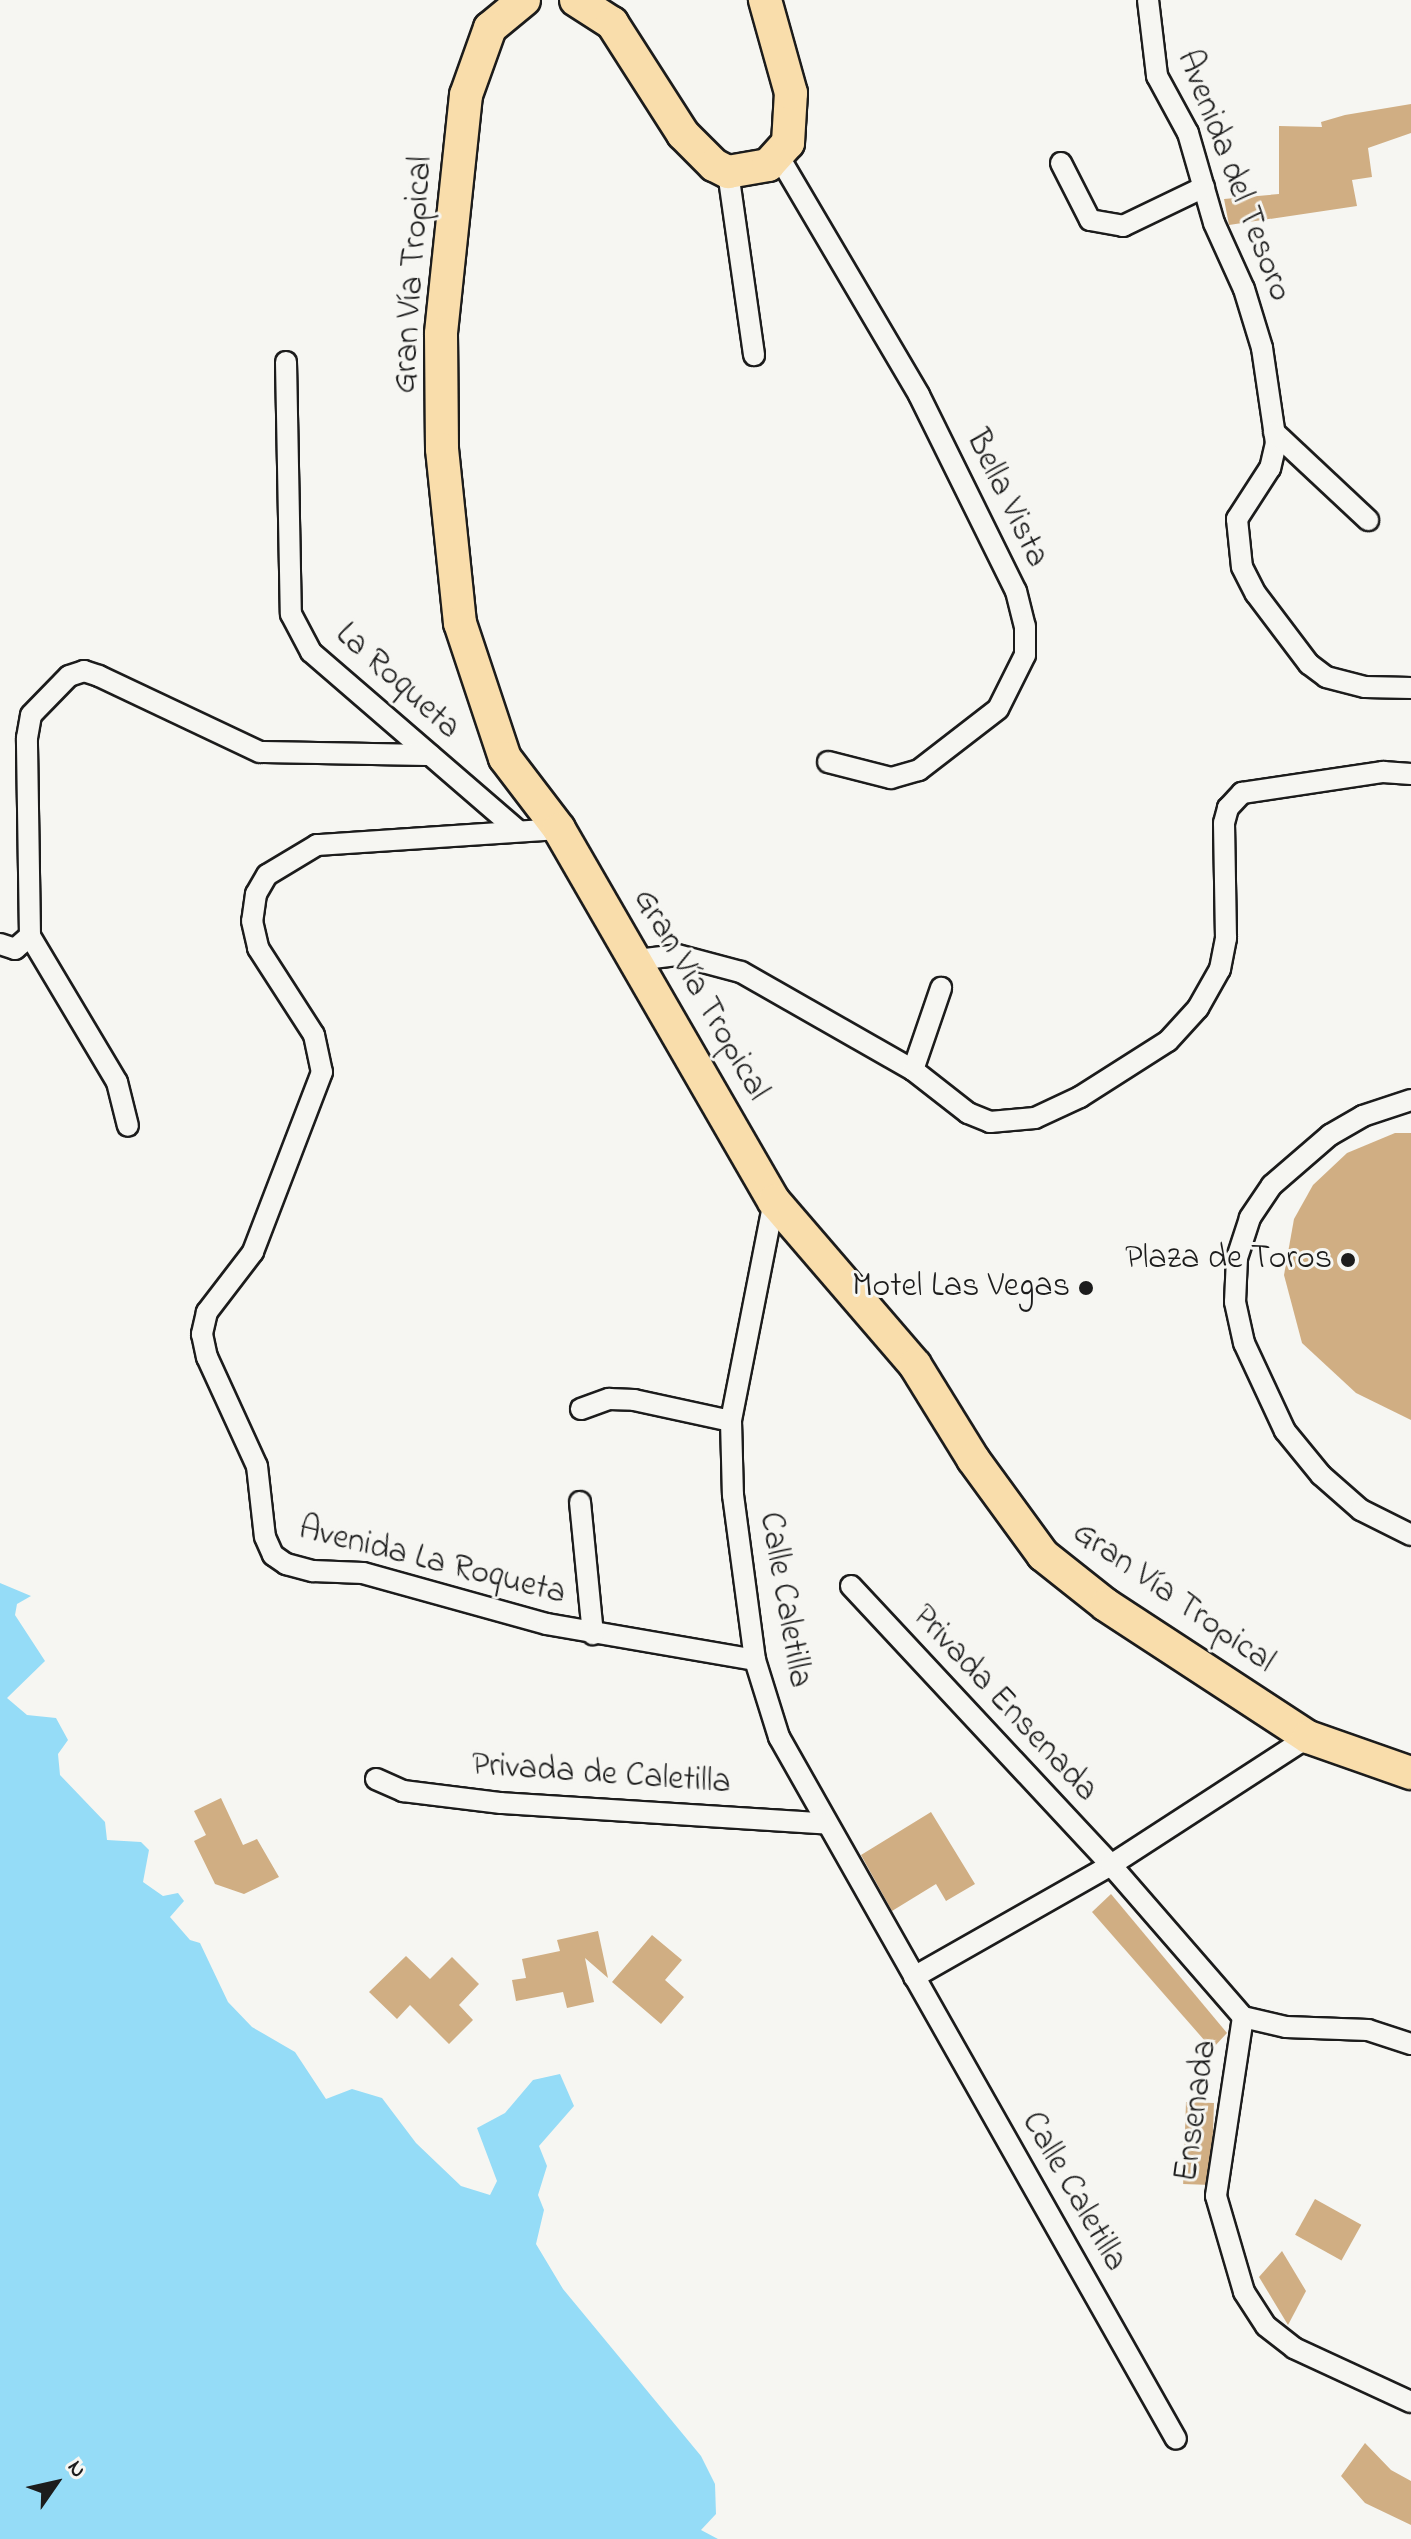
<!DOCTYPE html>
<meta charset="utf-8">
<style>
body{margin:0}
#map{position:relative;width:1411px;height:2539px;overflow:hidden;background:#f6f6f2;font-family:"Indie Flower",sans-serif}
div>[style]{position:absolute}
.water>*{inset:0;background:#95dcf7}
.building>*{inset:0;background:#d0ae83;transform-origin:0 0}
.roads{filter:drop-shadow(2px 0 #1c1c1c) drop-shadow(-2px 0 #1c1c1c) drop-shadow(0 2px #1c1c1c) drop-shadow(0 -2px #1c1c1c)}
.minor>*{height:20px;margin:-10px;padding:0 10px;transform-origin:10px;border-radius:10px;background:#f6f6f2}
.primary>*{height:32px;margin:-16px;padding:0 16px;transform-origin:16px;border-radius:16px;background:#f9ddab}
.dots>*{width:22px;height:22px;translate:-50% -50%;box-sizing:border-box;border:4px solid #f6f6f2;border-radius:50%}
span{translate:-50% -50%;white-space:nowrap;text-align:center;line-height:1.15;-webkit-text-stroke:6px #f6f6f2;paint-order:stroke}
.street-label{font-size:34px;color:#1c1c1c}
.poi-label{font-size:34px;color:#1c1c1c}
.right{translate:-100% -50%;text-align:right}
.north{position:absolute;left:16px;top:2443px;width:80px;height:80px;-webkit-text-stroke:6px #f6f6f2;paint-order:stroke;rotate:56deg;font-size:22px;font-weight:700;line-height:32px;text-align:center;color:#1c1c1c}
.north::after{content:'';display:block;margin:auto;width:28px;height:36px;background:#1c1c1c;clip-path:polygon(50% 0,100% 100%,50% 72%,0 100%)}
</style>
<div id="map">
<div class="water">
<div style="clip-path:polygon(0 1583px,31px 1596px,17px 1604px,15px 1615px,45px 1661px,7px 1698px,27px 1715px,56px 1718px,68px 1740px,58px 1754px,60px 1775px,105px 1822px,107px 1840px,141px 1842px,149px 1850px,143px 1882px,163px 1896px,178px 1893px,184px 1901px,170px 1917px,190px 1940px,200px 1943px,228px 2002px,252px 2027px,295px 2052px,326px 2099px,352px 2089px,382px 2098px,416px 2143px,461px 2186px,490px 2195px,497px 2181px,477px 2128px,505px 2113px,533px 2080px,560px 2074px,574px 2106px,539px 2146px,547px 2166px,538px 2195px,544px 2210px,536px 2244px,563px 2289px,701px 2456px,715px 2484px,716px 2514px,701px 2530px,718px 2539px,0 2539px)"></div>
</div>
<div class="building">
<div style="clip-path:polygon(1411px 104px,1411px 133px,1368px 148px,1372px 177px,1352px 180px,1357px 206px,1229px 225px,1224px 199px,1279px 194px,1279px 126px,1322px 127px,1321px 122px,1345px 115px)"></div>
<div style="clip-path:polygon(1395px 1133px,1411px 1133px,1411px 1420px,1356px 1393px,1302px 1343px,1284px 1275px,1294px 1219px,1313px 1185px,1347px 1153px)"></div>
<div style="clip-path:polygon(221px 1798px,243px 1845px,257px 1839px,279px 1877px,244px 1894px,215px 1884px,194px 1841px,206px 1835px,194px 1811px)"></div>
<div style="clip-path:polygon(931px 1812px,975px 1884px,946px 1901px,936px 1884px,892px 1911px,861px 1855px)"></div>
<div style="clip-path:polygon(1111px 1894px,1227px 2033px,1212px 2049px,1092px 1912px)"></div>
<div style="clip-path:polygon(598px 1931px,608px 1978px,585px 1958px,594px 2002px,567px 2008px,563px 1992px,516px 2001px,512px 1980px,526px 1978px,522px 1959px,560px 1951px,557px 1940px)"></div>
<div style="clip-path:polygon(652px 1935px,682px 1960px,665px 1980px,684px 1997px,661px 2024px,612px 1982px)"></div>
<div style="clip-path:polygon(406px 1956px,430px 1979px,452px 1957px,479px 1984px,459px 2005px,473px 2020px,449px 2044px,410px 2005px,397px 2019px,369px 1992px)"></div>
<div style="left:1186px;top:2102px;width:28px;height:82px;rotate:2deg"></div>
<div style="left:1315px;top:2199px;width:53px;height:41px;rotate:29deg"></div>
<div style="clip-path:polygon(1282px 2251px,1306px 2291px,1288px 2325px,1259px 2277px)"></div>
<div style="clip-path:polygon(1365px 2443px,1391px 2470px,1411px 2481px,1411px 2525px,1365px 2503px,1341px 2476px)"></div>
</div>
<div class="roads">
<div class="minor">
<div style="left:1148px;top:0;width:77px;rotate:83.2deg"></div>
<div style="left:1157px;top:76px;width:65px;rotate:61.5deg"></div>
<div style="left:1188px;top:133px;width:94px;rotate:73.9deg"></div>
<div style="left:1214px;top:223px;width:72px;rotate:65.6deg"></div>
<div style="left:1244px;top:289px;width:62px;rotate:73deg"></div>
<div style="left:1262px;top:348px;width:96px;rotate:81.6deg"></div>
<div style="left:1276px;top:443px;width:26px;rotate:103deg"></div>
<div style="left:1270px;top:468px;width:61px;rotate:122.9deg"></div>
<div style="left:1237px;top:519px;width:48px;rotate:84.1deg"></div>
<div style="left:1242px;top:567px;width:30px;rotate:63deg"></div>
<div style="left:1256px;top:594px;width:88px;rotate:52.9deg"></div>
<div style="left:1309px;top:664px;width:21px;rotate:37deg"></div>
<div style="left:1326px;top:677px;width:40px;rotate:14.4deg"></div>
<div style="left:1365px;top:687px;width:46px;rotate:1.2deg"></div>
<div style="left:779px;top:157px;width:276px;rotate:59.5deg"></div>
<div style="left:919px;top:395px;width:219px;rotate:63.7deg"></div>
<div style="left:1016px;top:591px;width:36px;rotate:76deg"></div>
<div style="left:1025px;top:626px;width:29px;rotate:90deg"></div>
<div style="left:1025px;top:655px;width:60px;rotate:116.6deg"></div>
<div style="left:998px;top:709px;width:100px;rotate:142.3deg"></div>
<div style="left:919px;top:770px;width:29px;rotate:164deg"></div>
<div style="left:891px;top:778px;width:65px;rotate:-165.7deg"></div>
<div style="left:1061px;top:163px;width:64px;rotate:63deg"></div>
<div style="left:1090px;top:220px;width:34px;rotate:10deg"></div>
<div style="left:1123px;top:226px;width:90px;rotate:-25.7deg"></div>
<div style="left:728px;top:172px;width:185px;rotate:81.9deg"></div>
<div style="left:286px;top:362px;width:252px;rotate:88.9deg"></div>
<div style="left:291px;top:614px;width:43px;rotate:62.2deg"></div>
<div style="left:311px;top:652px;width:271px;rotate:40.8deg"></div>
<div style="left:1274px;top:432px;width:129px;rotate:43.1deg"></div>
<div style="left:559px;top:829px;width:243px;rotate:176.2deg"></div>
<div style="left:317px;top:845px;width:58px;rotate:149deg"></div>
<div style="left:267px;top:875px;width:22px;rotate:120deg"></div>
<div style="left:256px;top:894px;width:27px;rotate:98deg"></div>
<div style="left:252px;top:921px;width:28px;rotate:77deg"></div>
<div style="left:258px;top:948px;width:103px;rotate:57.2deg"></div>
<div style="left:314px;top:1035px;width:38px;rotate:78deg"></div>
<div style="left:322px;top:1072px;width:193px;rotate:111deg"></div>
<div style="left:253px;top:1252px;width:76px;rotate:127.5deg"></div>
<div style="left:207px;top:1312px;width:23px;rotate:103deg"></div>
<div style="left:202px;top:1334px;width:24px;rotate:78deg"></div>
<div style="left:207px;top:1357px;width:120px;rotate:65.4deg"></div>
<div style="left:257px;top:1466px;width:71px;rotate:83.6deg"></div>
<div style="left:265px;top:1537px;width:20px;rotate:66deg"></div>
<div style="left:273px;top:1555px;width:16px;rotate:35deg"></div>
<div style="left:286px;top:1564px;width:28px;rotate:15deg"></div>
<div style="left:313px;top:1571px;width:50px;rotate:2.3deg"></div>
<div style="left:363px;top:1573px;width:191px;rotate:15.5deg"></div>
<div style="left:547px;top:1624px;width:211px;rotate:9.8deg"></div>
<div style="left:30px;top:936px;width:170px;rotate:59.2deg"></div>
<div style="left:117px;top:1082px;width:45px;rotate:76deg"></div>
<div style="left:0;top:944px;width:16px;rotate:18deg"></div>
<div style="left:15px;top:949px;width:20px;rotate:-41deg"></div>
<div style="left:30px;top:936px;width:198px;rotate:-90.9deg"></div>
<div style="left:27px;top:738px;width:23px;rotate:-80deg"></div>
<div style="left:31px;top:715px;width:54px;rotate:-45.7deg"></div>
<div style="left:69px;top:676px;width:16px;rotate:-18deg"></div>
<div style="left:84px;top:671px;width:16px;rotate:18deg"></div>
<div style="left:99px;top:676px;width:178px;rotate:25.3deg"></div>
<div style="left:260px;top:752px;width:170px;rotate:1deg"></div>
<div style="left:637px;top:960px;width:40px;rotate:-7.1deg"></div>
<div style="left:677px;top:955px;width:66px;rotate:14.9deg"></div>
<div style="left:741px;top:972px;width:198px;rotate:29.7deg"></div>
<div style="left:913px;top:1070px;width:70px;rotate:38deg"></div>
<div style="left:968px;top:1113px;width:24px;rotate:22deg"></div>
<div style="left:990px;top:1122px;width:45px;rotate:-5.1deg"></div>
<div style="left:1035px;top:1118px;width:50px;rotate:-25deg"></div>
<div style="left:1080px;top:1097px;width:104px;rotate:-32.5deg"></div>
<div style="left:1168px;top:1041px;width:45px;rotate:-47.7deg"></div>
<div style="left:1198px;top:1008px;width:45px;rotate:-60.6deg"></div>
<div style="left:1220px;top:969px;width:32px;rotate:-79deg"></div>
<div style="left:1226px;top:938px;width:115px;rotate:-91deg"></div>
<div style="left:1224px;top:823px;width:16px;rotate:-75deg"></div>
<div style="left:1228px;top:808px;width:21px;rotate:-47deg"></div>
<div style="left:1242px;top:793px;width:143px;rotate:-8.5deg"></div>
<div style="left:1383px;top:772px;width:28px;rotate:4deg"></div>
<div style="left:913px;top:1070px;width:87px;rotate:-71.1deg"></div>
<div style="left:1411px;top:1100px;width:51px;rotate:161.6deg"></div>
<div style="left:1363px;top:1116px;width:38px;rotate:150deg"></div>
<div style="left:1330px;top:1135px;width:77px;rotate:139.2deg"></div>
<div style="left:1272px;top:1185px;width:40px;rotate:124deg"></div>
<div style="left:1250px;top:1218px;width:42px;rotate:108deg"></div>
<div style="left:1237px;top:1258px;width:44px;rotate:92.6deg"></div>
<div style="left:1235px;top:1302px;width:42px;rotate:77.6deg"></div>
<div style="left:1244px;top:1343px;width:97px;rotate:65deg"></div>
<div style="left:1285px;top:1431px;width:57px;rotate:50.7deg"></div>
<div style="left:1321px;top:1475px;width:53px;rotate:41.2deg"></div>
<div style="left:1361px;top:1510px;width:56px;rotate:26.6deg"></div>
<div style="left:774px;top:1201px;width:224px;rotate:101.1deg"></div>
<div style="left:731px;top:1421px;width:74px;rotate:88.5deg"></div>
<div style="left:733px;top:1495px;width:166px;rotate:82.4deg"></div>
<div style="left:755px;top:1660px;width:81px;rotate:72.7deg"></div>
<div style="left:779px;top:1737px;width:806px;rotate:60.51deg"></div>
<div style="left:581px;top:1409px;width:30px;rotate:-20deg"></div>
<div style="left:609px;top:1399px;width:25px;rotate:2deg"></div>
<div style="left:634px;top:1400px;width:99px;rotate:12.2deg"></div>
<div style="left:580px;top:1502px;width:133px;rotate:84.4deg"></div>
<div style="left:851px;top:1586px;width:381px;rotate:47deg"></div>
<div style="left:1111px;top:1865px;width:201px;rotate:49deg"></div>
<div style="left:1243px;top:2017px;width:44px;rotate:13.1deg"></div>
<div style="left:1286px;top:2027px;width:82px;rotate:2.1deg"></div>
<div style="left:1368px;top:2030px;width:45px;rotate:18deg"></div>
<div style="left:376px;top:1779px;width:30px;rotate:24deg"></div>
<div style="left:403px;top:1791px;width:99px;rotate:7deg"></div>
<div style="left:501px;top:1803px;width:323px;rotate:3.6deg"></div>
<div style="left:914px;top:1977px;width:227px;rotate:-29.6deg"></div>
<div style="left:1111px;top:1865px;width:235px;rotate:-33deg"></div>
<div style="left:1243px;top:2017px;width:181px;rotate:98.6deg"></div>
<div style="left:1216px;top:2196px;width:100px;rotate:73.7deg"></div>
<div style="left:1244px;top:2292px;width:40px;rotate:57.1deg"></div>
<div style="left:1266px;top:2326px;width:36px;rotate:38deg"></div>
<div style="left:1294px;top:2348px;width:129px;rotate:24.8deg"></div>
</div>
<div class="primary">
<div style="left:524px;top:0;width:44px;rotate:140.5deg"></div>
<div style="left:490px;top:28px;width:71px;rotate:109.7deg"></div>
<div style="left:466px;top:95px;width:240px;rotate:96deg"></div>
<div style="left:441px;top:334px;width:115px;rotate:89.5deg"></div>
<div style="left:442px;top:449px;width:175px;rotate:84.1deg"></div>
<div style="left:460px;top:623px;width:142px;rotate:71.6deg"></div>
<div style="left:505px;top:758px;width:89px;rotate:52.7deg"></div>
<div style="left:559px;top:829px;width:430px;rotate:60deg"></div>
<div style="left:774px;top:1201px;width:216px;rotate:49.3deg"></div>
<div style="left:915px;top:1365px;width:110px;rotate:58.3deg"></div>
<div style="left:973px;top:1459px;width:119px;rotate:53.9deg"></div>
<div style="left:1043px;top:1555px;width:80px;rotate:38.4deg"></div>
<div style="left:1106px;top:1605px;width:241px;rotate:33.2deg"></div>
<div style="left:1308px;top:1737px;width:109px;rotate:19.3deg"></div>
<div style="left:576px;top:0;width:43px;rotate:32.6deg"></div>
<div style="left:612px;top:23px;width:132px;rotate:57.4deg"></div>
<div style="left:683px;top:134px;width:44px;rotate:45deg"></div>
<div style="left:714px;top:165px;width:16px;rotate:27deg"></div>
<div style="left:728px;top:172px;width:41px;rotate:-9.9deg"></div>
<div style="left:768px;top:165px;width:30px;rotate:-48deg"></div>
<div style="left:788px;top:143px;width:50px;rotate:-86.6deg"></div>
<div style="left:791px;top:93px;width:97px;rotate:-105.6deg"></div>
</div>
</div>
<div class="dots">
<div style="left:1348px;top:1260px;background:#1c1c1c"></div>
<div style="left:1086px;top:1288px;background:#1c1c1c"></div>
</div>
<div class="street-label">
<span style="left:1233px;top:176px;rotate:69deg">Avenida del Tesoro</span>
<span style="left:414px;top:275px;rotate:-86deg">Gran Vía Tropical</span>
<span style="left:1006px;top:499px;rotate:64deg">Bella Vista</span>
<span style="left:397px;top:682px;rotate:42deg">La Roqueta</span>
<span style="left:700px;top:995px;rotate:60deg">Gran Vía Tropical</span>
<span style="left:432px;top:1562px;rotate:14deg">Avenida La Roqueta</span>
<span style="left:1173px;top:1598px;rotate:35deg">Gran Vía Tropical</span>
<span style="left:784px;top:1600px;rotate:80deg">Calle Caletilla</span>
<span style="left:1004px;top:1704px;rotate:47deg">Privada Ensenada</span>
<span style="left:601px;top:1775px;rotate:4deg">Privada de Caletilla</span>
<span style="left:1197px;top:2111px;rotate:-82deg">Ensenada</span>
<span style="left:1073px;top:2192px;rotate:60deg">Calle Caletilla</span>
</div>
<div class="poi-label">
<span class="right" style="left:1332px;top:1260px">Plaza de Toros</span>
<span class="right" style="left:1070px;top:1288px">Motel Las Vegas</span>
</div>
<div class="north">N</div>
</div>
